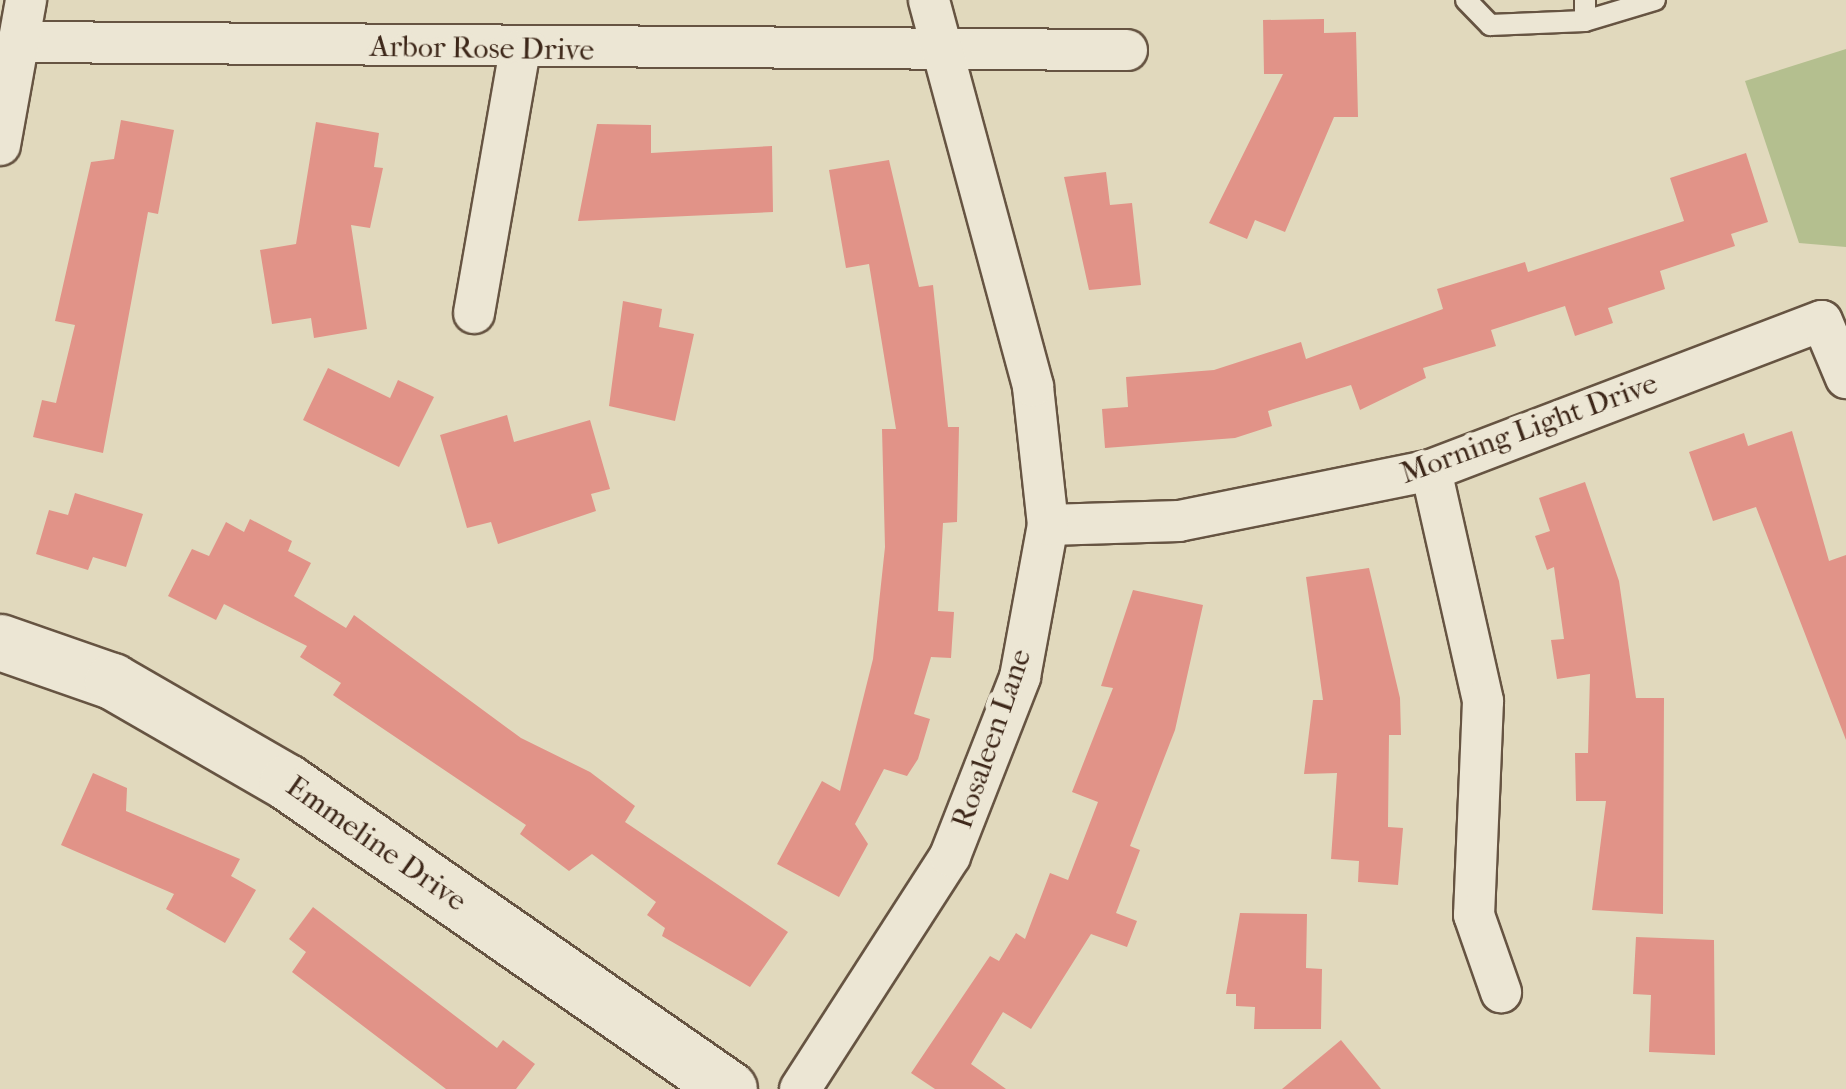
<!DOCTYPE html>
<style>
body{margin:0}
#map{position:relative;width:1846px;height:1089px;overflow:hidden;background:#e1d9bd;font-family:"IM FELL French Canon",serif}
div>[style]{position:absolute}
.green>*{inset:0;background:#b4bf8f}
.building>*{inset:0;background:#e19388}
.roads{filter:drop-shadow(2px 0 #665442) drop-shadow(-2px 0 #665442) drop-shadow(0 2px #665442) drop-shadow(0 -2px #665442)}
.lane>*{height:20px;margin:-10px;padding:0 10px;transform-origin:10px;border-radius:10px;background:#ece6d4}
.street>*{height:40px;margin:-20px;padding:0 20px;transform-origin:20px;border-radius:20px;background:#ece6d4}
.secondary>*{height:55px;margin:-27.5px;padding:0 27.5px;transform-origin:27.5px;border-radius:27.5px;background:#ece6d4}
span{translate:-50% -50%;white-space:nowrap;text-align:center;line-height:1.15;-webkit-text-stroke:10px #ece6d4;paint-order:stroke}
.street-label{font-size:30px;color:#3d2719}
</style>
<div id="map">
<div class="green">
<div style="clip-path:polygon(1846px 49px,1846px 247px,1799px 243px,1745px 81px)"></div>
</div>
<div class="building">
<div style="clip-path:polygon(1324px 19px,1324px 33px,1356px 32px,1358px 117px,1334px 117px,1285px 232px,1255px 220px,1247px 239px,1209px 223px,1283px 74px,1264px 74px,1263px 20px)"></div>
<div style="clip-path:polygon(121px 120px,174px 130px,158px 214px,148px 212px,103px 453px,33px 437px,42px 400px,56px 403px,75px 325px,55px 321px,91px 162px,114px 159px)"></div>
<div style="clip-path:polygon(316px 122px,379px 133px,374px 167px,383px 168px,370px 228px,351px 225px,367px 329px,314px 338px,311px 318px,272px 324px,260px 250px,296px 244px)"></div>
<div style="clip-path:polygon(597px 124px,651px 125px,651px 153px,772px 146px,773px 212px,578px 221px)"></div>
<div style="clip-path:polygon(1746px 153px,1768px 222px,1731px 234px,1735px 246px,1660px 271px,1665px 289px,1608px 308px,1613px 323px,1575px 336px,1565px 306px,1491px 330px,1496px 346px,1423px 368px,1426px 378px,1360px 410px,1351px 385px,1268px 411px,1272px 426px,1235px 438px,1105px 448px,1102px 409px,1128px 407px,1126px 377px,1214px 370px,1301px 342px,1306px 359px,1443px 309px,1437px 289px,1525px 262px,1528px 272px,1684px 221px,1670px 178px)"></div>
<div style="clip-path:polygon(889px 160px,919px 287px,933px 285px,948px 427px,959px 427px,957px 522px,943px 523px,938px 611px,954px 612px,951px 658px,931px 657px,914px 714px,930px 719px,918px 759px,907px 776px,884px 769px,855px 824px,868px 844px,839px 897px,777px 864px,822px 781px,840px 791px,873px 659px,885px 547px,882px 429px,896px 429px,869px 264px,846px 268px,829px 170px)"></div>
<div style="clip-path:polygon(1106px 172px,1110px 205px,1132px 203px,1141px 285px,1089px 290px,1064px 177px)"></div>
<div style="clip-path:polygon(623px 301px,662px 309px,659px 327px,694px 334px,675px 421px,609px 406px)"></div>
<div style="clip-path:polygon(328px 368px,390px 398px,398px 380px,434px 397px,399px 467px,303px 420px)"></div>
<div style="clip-path:polygon(507px 415px,514px 442px,590px 420px,610px 489px,591px 494px,596px 511px,498px 544px,491px 522px,467px 528px,440px 435px)"></div>
<div style="clip-path:polygon(1792px 431px,1829px 561px,1846px 555px,1846px 740px,1756px 507px,1713px 521px,1689px 452px,1744px 433px,1748px 446px)"></div>
<div style="clip-path:polygon(1585px 482px,1619px 581px,1636px 698px,1664px 698px,1663px 914px,1592px 910px,1606px 801px,1576px 801px,1575px 753px,1588px 753px,1590px 674px,1557px 679px,1551px 640px,1564px 639px,1554px 567px,1547px 570px,1535px 536px,1550px 531px,1539px 498px)"></div>
<div style="clip-path:polygon(75px 493px,143px 514px,126px 567px,93px 557px,88px 570px,36px 554px,49px 510px,68px 515px)"></div>
<div style="clip-path:polygon(250px 519px,292px 541px,288px 551px,311px 563px,294px 596px,346px 628px,354px 615px,521px 738px,590px 772px,635px 806px,625px 822px,788px 932px,750px 987px,662px 936px,665px 928px,647px 915px,656px 902px,592px 854px,569px 871px,520px 834px,526px 825px,333px 695px,341px 683px,300px 657px,307px 646px,224px 604px,216px 620px,168px 596px,192px 549px,209px 556px,226px 522px,244px 532px)"></div>
<div style="clip-path:polygon(1369px 568px,1400px 698px,1401px 735px,1389px 735px,1388px 827px,1403px 828px,1398px 885px,1358px 882px,1359px 861px,1331px 859px,1337px 773px,1304px 774px,1313px 700px,1323px 700px,1306px 577px)"></div>
<div style="clip-path:polygon(1133px 590px,1203px 605px,1175px 730px,1130px 846px,1140px 850px,1116px 913px,1137px 921px,1127px 947px,1091px 934px,1031px 1029px,1003px 1012px,971px 1064px,1006px 1089px,935px 1089px,911px 1073px,990px 956px,999px 961px,1016px 933px,1025px 939px,1050px 873px,1068px 880px,1098px 802px,1072px 792px,1113px 688px,1101px 686px)"></div>
<div style="clip-path:polygon(93px 773px,127px 788px,126px 811px,240px 859px,231px 876px,256px 890px,225px 943px,166px 909px,174px 894px,61px 845px)"></div>
<div style="clip-path:polygon(313px 907px,497px 1048px,503px 1040px,535px 1064px,516px 1089px,446px 1089px,292px 972px,306px 952px,289px 939px)"></div>
<div style="clip-path:polygon(1240px 913px,1307px 914px,1306px 968px,1322px 969px,1321px 1029px,1254px 1029px,1255px 1007px,1236px 1006px,1236px 994px,1226px 994px)"></div>
<div style="clip-path:polygon(1636px 937px,1714px 940px,1715px 1055px,1649px 1052px,1651px 995px,1633px 994px)"></div>
<div style="clip-path:polygon(1341px 1040px,1381px 1089px,1282px 1089px)"></div>
</div>
<div class="roads">
<div class="lane">
<div style="left:1466px;top:0;width:35px;rotate:46deg"></div>
<div style="left:1490px;top:25px;width:95px;rotate:-2.4deg"></div>
<div style="left:1585px;top:21px;width:73px;rotate:-16.7deg"></div>
<div style="left:1585px;top:0;width:21px;rotate:90deg"></div>
</div>
<div class="street">
<div style="left:23px;top:42px;width:1104px;rotate:0.42deg"></div>
<div style="left:0;top:145px;width:147px;rotate:-79.8deg"></div>
<div style="left:474px;top:313px;width:267px;rotate:-80.1deg"></div>
<div style="left:1431px;top:470px;width:237px;rotate:77.3deg"></div>
<div style="left:1483px;top:701px;width:214px;rotate:92.4deg"></div>
<div style="left:1474px;top:915px;width:82px;rotate:70.7deg"></div>
<div style="left:1048px;top:525px;width:131px;rotate:-1.7deg"></div>
<div style="left:1179px;top:521px;width:257px;rotate:-11.4deg"></div>
<div style="left:1431px;top:470px;width:418px;rotate:-20.9deg"></div>
<div style="left:1822px;top:321px;width:62px;rotate:67.2deg"></div>
<div style="left:800px;top:1089px;width:277px;rotate:-57.2deg"></div>
<div style="left:950px;top:856px;width:192px;rotate:-68.6deg"></div>
<div style="left:1020px;top:677px;width:155px;rotate:-79.6deg"></div>
<div style="left:1048px;top:525px;width:140px;rotate:-96.2deg"></div>
<div style="left:1033px;top:386px;width:400px;rotate:-105.1deg"></div>
</div>
<div class="secondary">
<div style="left:0;top:642px;width:119px;rotate:19.2deg"></div>
<div style="left:112px;top:681px;width:202px;rotate:30deg"></div>
<div style="left:287px;top:782px;width:538px;rotate:34.78deg"></div>
</div>
</div>
<div class="street-label">
<span style="left:482px;top:49px;rotate:1deg">Arbor Rose Drive</span>
<span style="left:1529px;top:429px;rotate:-20deg">Morning Light Drive</span>
<span style="left:992px;top:739px;rotate:-71deg">Rosaleen Lane</span>
<span style="left:376px;top:844px;rotate:35deg">Emmeline Drive</span>
</div>
</div>
